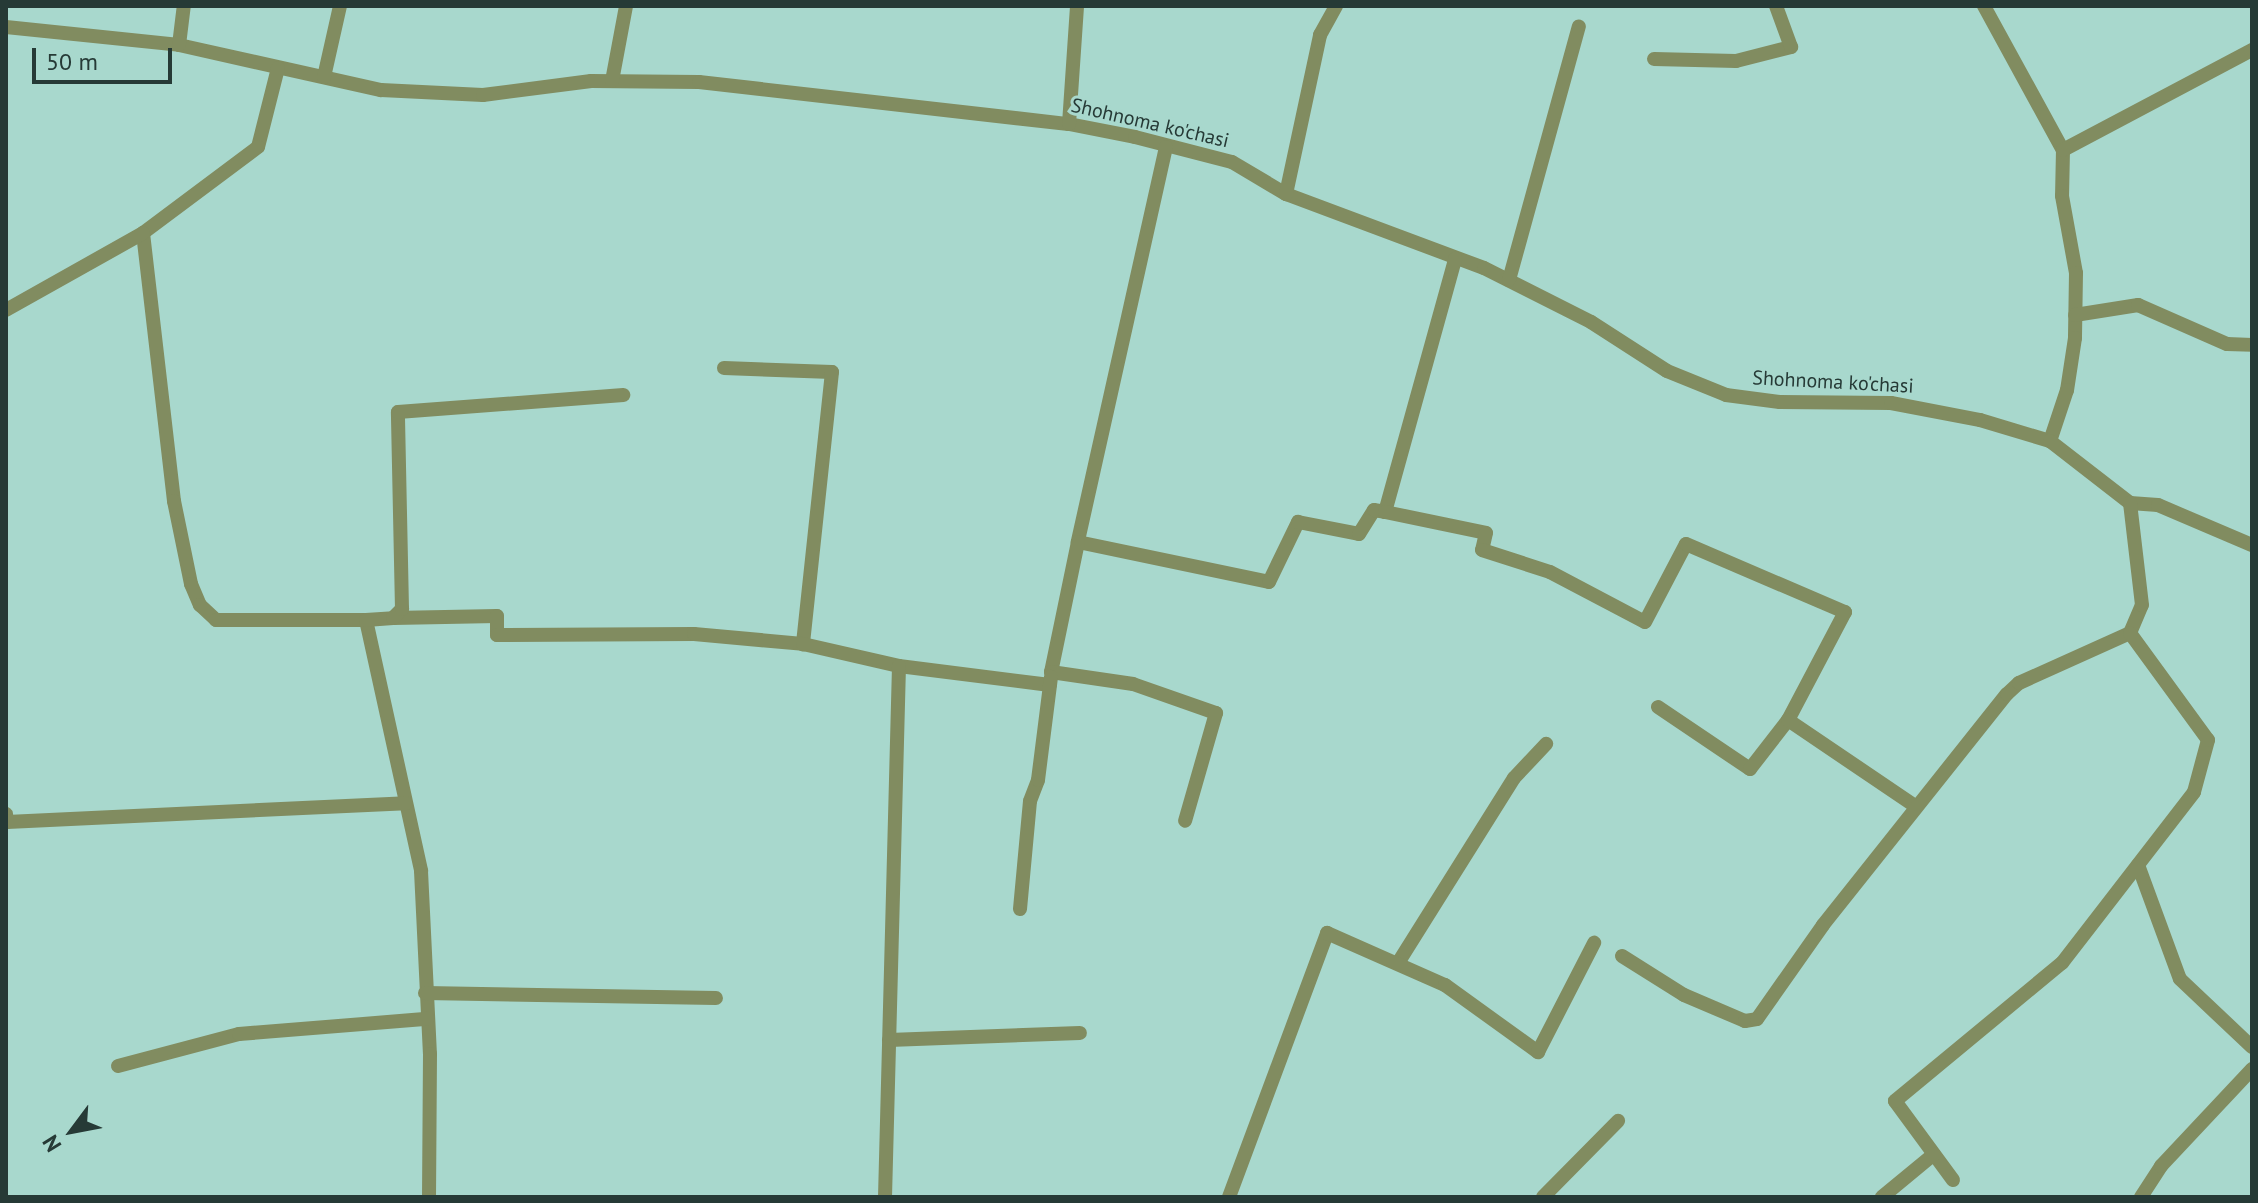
<!DOCTYPE html>
<style>
body{margin:0}
#map{position:relative;width:2258px;height:1203px;overflow:hidden;background:#a8d8cd;font-family:"PT Sans",sans-serif}
div>[style]{position:absolute}
.street>*{height:14px;margin:-7px;padding:0 7px;transform-origin:7px;border-radius:7px;background:#818c60}
span{translate:-50% -50%;white-space:nowrap;text-align:center;line-height:1.15;-webkit-text-stroke:6px #a8d8cd;paint-order:stroke}
.street-label{font-size:20px;color:#263a36}
.frame{position:absolute;inset:0;border:8px solid #263a36;pointer-events:none}
.north{position:absolute;left:32px;top:1091px;width:80px;height:80px;-webkit-text-stroke:6px #a8d8cd;paint-order:stroke;rotate:238deg;font-size:22px;font-weight:700;line-height:32px;text-align:center;color:#263a36}
.north::after{content:'';display:block;margin:auto;width:28px;height:36px;background:#263a36;clip-path:polygon(50% 0,100% 100%,50% 72%,0 100%)}
.scale{position:absolute;left:32px;top:48px;width:140px;height:36px;box-sizing:border-box;border:4px solid #263a36;border-top:0;padding-left:10px;font-size:24px;line-height:28px;white-space:nowrap;color:#263a36;-webkit-text-stroke:6px #a8d8cd;paint-order:stroke}
</style>
<div id="map">
<div class="street">
<div style="left:1984px;top:6px;width:164px;rotate:61.3deg"></div>
<div style="left:2063px;top:150px;width:46px;rotate:91.2deg"></div>
<div style="left:2062px;top:196px;width:78px;rotate:79.7deg"></div>
<div style="left:2076px;top:273px;width:65px;rotate:90.9deg"></div>
<div style="left:2075px;top:338px;width:53px;rotate:98.7deg"></div>
<div style="left:2067px;top:390px;width:54px;rotate:108.4deg"></div>
<div style="left:6px;top:27px;width:174px;rotate:5.9deg"></div>
<div style="left:179px;top:45px;width:207px;rotate:12.6deg"></div>
<div style="left:381px;top:90px;width:102px;rotate:2.8deg"></div>
<div style="left:483px;top:95px;width:109px;rotate:-7.4deg"></div>
<div style="left:591px;top:81px;width:108px;rotate:0.5deg"></div>
<div style="left:699px;top:82px;width:372px;rotate:6.5deg"></div>
<div style="left:1069px;top:124px;width:67px;rotate:11.1deg"></div>
<div style="left:1135px;top:137px;width:100px;rotate:14.5deg"></div>
<div style="left:1232px;top:162px;width:63px;rotate:30.7deg"></div>
<div style="left:1286px;top:194px;width:211px;rotate:20.5deg"></div>
<div style="left:1484px;top:268px;width:120px;rotate:26.8deg"></div>
<div style="left:1591px;top:322px;width:90px;rotate:32.8deg"></div>
<div style="left:1667px;top:371px;width:64px;rotate:22.1deg"></div>
<div style="left:1726px;top:395px;width:54px;rotate:7.4deg"></div>
<div style="left:1780px;top:402px;width:111px;rotate:0.5deg"></div>
<div style="left:1891px;top:403px;width:91px;rotate:10.8deg"></div>
<div style="left:1980px;top:420px;width:73px;rotate:16.7deg"></div>
<div style="left:2050px;top:441px;width:101px;rotate:37.8deg"></div>
<div style="left:2130px;top:503px;width:28px;rotate:4deg"></div>
<div style="left:2158px;top:505px;width:102px;rotate:23.1deg"></div>
<div style="left:179px;top:45px;width:39px;rotate:-83deg"></div>
<div style="left:1654px;top:59px;width:82px;rotate:1.4deg"></div>
<div style="left:1736px;top:61px;width:57px;rotate:-14.3deg"></div>
<div style="left:1791px;top:47px;width:44px;rotate:-110.1deg"></div>
<div style="left:278px;top:68px;width:81px;rotate:104.2deg"></div>
<div style="left:258px;top:147px;width:144px;rotate:143.2deg"></div>
<div style="left:143px;top:233px;width:270px;rotate:83.4deg"></div>
<div style="left:174px;top:501px;width:85px;rotate:78.4deg"></div>
<div style="left:191px;top:584px;width:23px;rotate:67deg"></div>
<div style="left:200px;top:605px;width:22px;rotate:43deg"></div>
<div style="left:216px;top:620px;width:150px"></div>
<div style="left:366px;top:620px;width:257px;rotate:77.6deg"></div>
<div style="left:421px;top:871px;width:183px;rotate:87.2deg"></div>
<div style="left:430px;top:1054px;width:143px;rotate:90.4deg"></div>
<div style="left:324px;top:77px;width:73px;rotate:-77.3deg"></div>
<div style="left:612px;top:81px;width:76px;rotate:-79.4deg"></div>
<div style="left:1069px;top:124px;width:118px;rotate:-86.1deg"></div>
<div style="left:1166px;top:147px;width:405px;rotate:102.6deg"></div>
<div style="left:1078px;top:542px;width:195px;rotate:11.8deg"></div>
<div style="left:1269px;top:582px;width:67px;rotate:-64.2deg"></div>
<div style="left:1298px;top:522px;width:62px;rotate:11.1deg"></div>
<div style="left:1359px;top:534px;width:28px;rotate:-58deg"></div>
<div style="left:1374px;top:510px;width:11px;rotate:10deg"></div>
<div style="left:1385px;top:512px;width:263px;rotate:-74.5deg"></div>
<div style="left:2063px;top:150px;width:214px;rotate:-27.9deg"></div>
<div style="left:1286px;top:194px;width:163px;rotate:-77.9deg"></div>
<div style="left:1320px;top:35px;width:33px;rotate:-61deg"></div>
<div style="left:1509px;top:280px;width:263px;rotate:-74.6deg"></div>
<div style="left:6px;top:310px;width:157px;rotate:-29.3deg"></div>
<div style="left:2075px;top:315px;width:64px;rotate:-9deg"></div>
<div style="left:2138px;top:305px;width:97px;rotate:23.7deg"></div>
<div style="left:2227px;top:344px;width:25px;rotate:2deg"></div>
<div style="left:724px;top:368px;width:108px;rotate:2.1deg"></div>
<div style="left:832px;top:372px;width:274px;rotate:96.1deg"></div>
<div style="left:1385px;top:512px;width:103px;rotate:11.7deg"></div>
<div style="left:1486px;top:533px;width:17px;rotate:103deg"></div>
<div style="left:1482px;top:550px;width:71px;rotate:17.9deg"></div>
<div style="left:1550px;top:572px;width:107px;rotate:27.8deg"></div>
<div style="left:1645px;top:622px;width:88px;rotate:-62.3deg"></div>
<div style="left:1686px;top:544px;width:173px;rotate:23.2deg"></div>
<div style="left:1845px;top:612px;width:122px;rotate:117.8deg"></div>
<div style="left:1078px;top:542px;width:133px;rotate:101.7deg"></div>
<div style="left:1051px;top:672px;width:83px;rotate:8.3deg"></div>
<div style="left:1133px;top:684px;width:88px;rotate:19.3deg"></div>
<div style="left:1216px;top:713px;width:112px;rotate:106deg"></div>
<div style="left:393px;top:618px;width:104px;rotate:-1.1deg"></div>
<div style="left:497px;top:616px;width:19px;rotate:90deg"></div>
<div style="left:497px;top:635px;width:197px;rotate:-0.3deg"></div>
<div style="left:694px;top:634px;width:109px;rotate:5.2deg"></div>
<div style="left:803px;top:644px;width:98px;rotate:12.9deg"></div>
<div style="left:899px;top:666px;width:152px;rotate:7.2deg"></div>
<div style="left:366px;top:620px;width:27px;rotate:-4deg"></div>
<div style="left:393px;top:618px;width:13px;rotate:-45deg"></div>
<div style="left:402px;top:609px;width:197px;rotate:-91.2deg"></div>
<div style="left:398px;top:412px;width:226px;rotate:-4.3deg"></div>
<div style="left:1658px;top:707px;width:111px;rotate:34deg"></div>
<div style="left:1750px;top:769px;width:62px;rotate:-52.2deg"></div>
<div style="left:1788px;top:720px;width:153px;rotate:34.1deg"></div>
<div style="left:6px;top:814px;width:8px;rotate:83deg"></div>
<div style="left:7px;top:822px;width:399px;rotate:-2.7deg"></div>
<div style="left:2138px;top:865px;width:121px;rotate:69.8deg"></div>
<div style="left:2180px;top:979px;width:99px;rotate:43.4deg"></div>
<div style="left:1020px;top:909px;width:108px;rotate:-84.7deg"></div>
<div style="left:1030px;top:801px;width:22px;rotate:-69deg"></div>
<div style="left:1038px;top:780px;width:104px;rotate:-82.8deg"></div>
<div style="left:1622px;top:956px;width:73px;rotate:32.2deg"></div>
<div style="left:1684px;top:995px;width:66px;rotate:23.1deg"></div>
<div style="left:1745px;top:1021px;width:12px;rotate:-9deg"></div>
<div style="left:1757px;top:1019px;width:115px;rotate:-54.9deg"></div>
<div style="left:1823px;top:925px;width:295px;rotate:-51.5deg"></div>
<div style="left:2007px;top:694px;width:16px;rotate:-43deg"></div>
<div style="left:2019px;top:683px;width:122px;rotate:-24.2deg"></div>
<div style="left:2130px;top:633px;width:30px;rotate:-67deg"></div>
<div style="left:2142px;top:605px;width:103px;rotate:-96.7deg"></div>
<div style="left:1398px;top:963px;width:218px;rotate:-57.9deg"></div>
<div style="left:1514px;top:778px;width:47px;rotate:-46.7deg"></div>
<div style="left:425px;top:993px;width:291px;rotate:1deg"></div>
<div style="left:889px;top:1040px;width:191px;rotate:-2.1deg"></div>
<div style="left:118px;top:1066px;width:125px;rotate:-14.8deg"></div>
<div style="left:239px;top:1034px;width:189px;rotate:-4.6deg"></div>
<div style="left:1953px;top:1180px;width:98px;rotate:-126.3deg"></div>
<div style="left:1895px;top:1101px;width:217px;rotate:-39.6deg"></div>
<div style="left:2062px;top:963px;width:216px;rotate:-52.3deg"></div>
<div style="left:2194px;top:792px;width:54px;rotate:-74.9deg"></div>
<div style="left:2208px;top:740px;width:132px;rotate:-126.1deg"></div>
<div style="left:885px;top:1197px;width:531px;rotate:-88.49deg"></div>
<div style="left:1229px;top:1197px;width:282px;rotate:-69.6deg"></div>
<div style="left:1327px;top:933px;width:129px;rotate:23.8deg"></div>
<div style="left:1445px;top:985px;width:115px;rotate:35.8deg"></div>
<div style="left:1538px;top:1052px;width:123px;rotate:-62.8deg"></div>
<div style="left:1543px;top:1197px;width:107px;rotate:-45.4deg"></div>
<div style="left:1882px;top:1197px;width:67px;rotate:-39.6deg"></div>
<div style="left:2141px;top:1197px;width:37px;rotate:-57deg"></div>
<div style="left:2161px;top:1166px;width:133px;rotate:-46.8deg"></div>
</div>
<div class="street-label">
<span style="left:1150px;top:123px;rotate:13deg">Shohnoma ko'chasi</span>
<span style="left:1833px;top:382px;rotate:3deg">Shohnoma ko'chasi</span>
</div>
<div class="frame"></div>
<div class="north">N</div>
<div class="scale">50 m</div>
</div>
